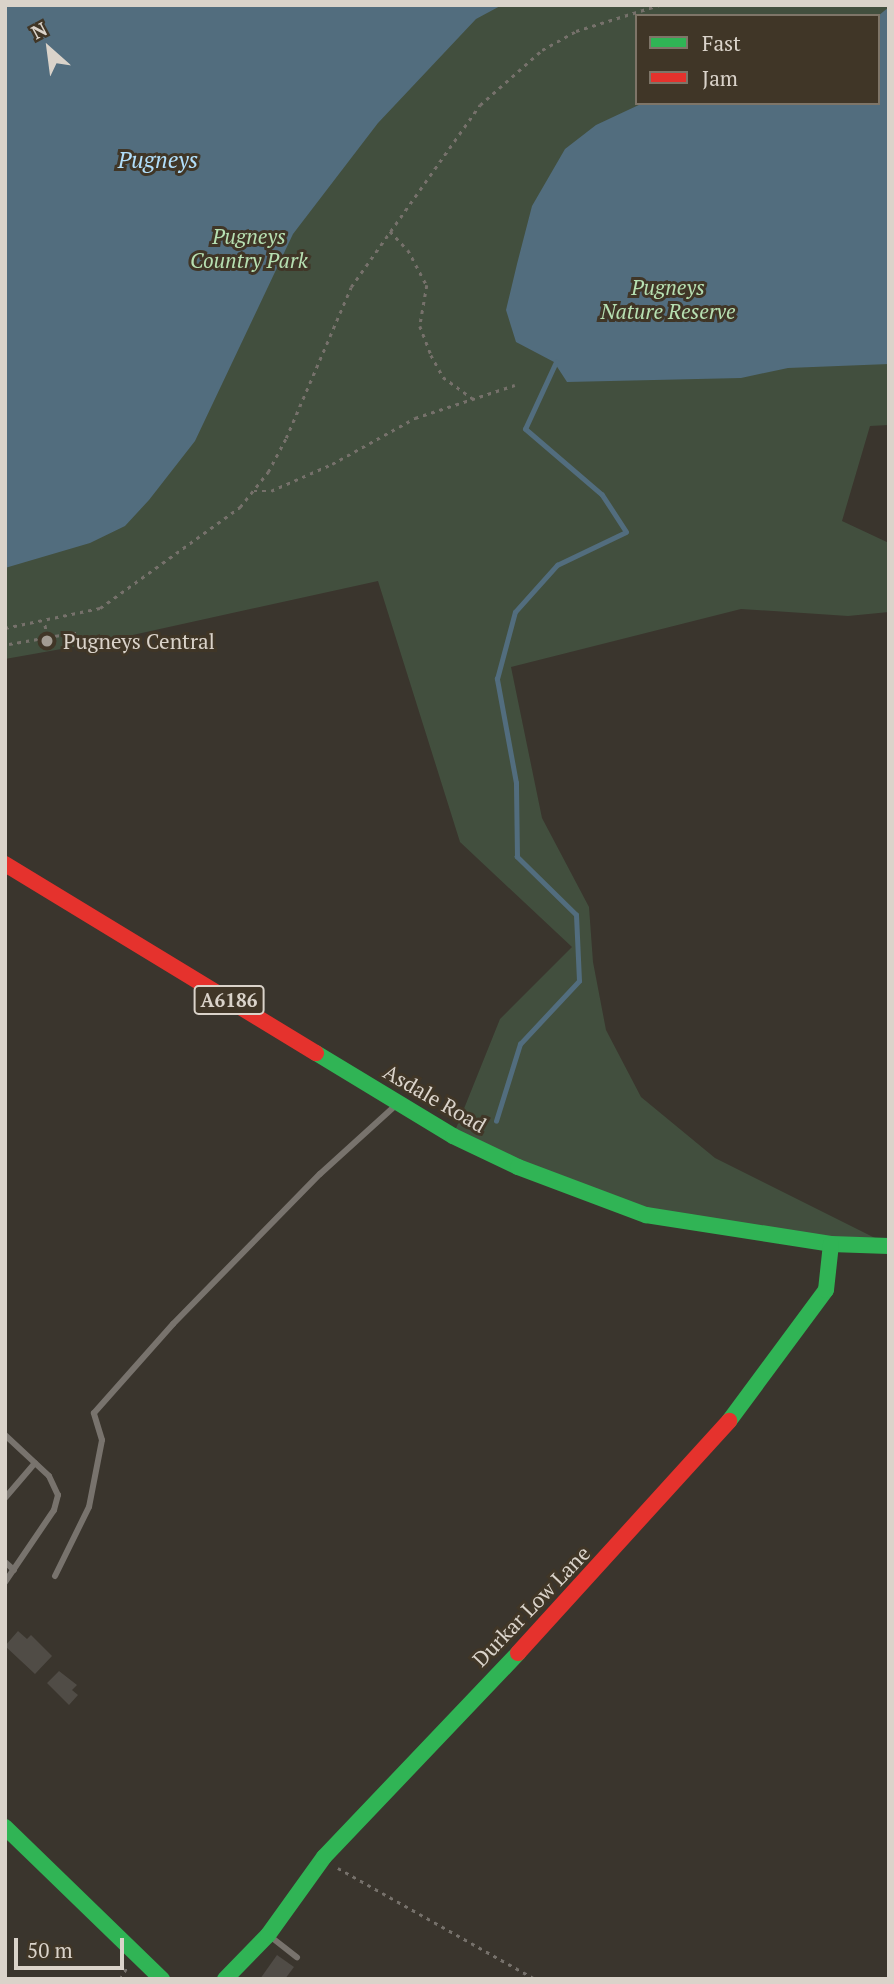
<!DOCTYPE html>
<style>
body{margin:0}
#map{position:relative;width:894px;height:1984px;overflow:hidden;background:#3a352d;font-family:"PT Serif",serif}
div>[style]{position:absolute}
.green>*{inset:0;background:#424f3e}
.water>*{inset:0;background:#526d7e}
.stream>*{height:4.5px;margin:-2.25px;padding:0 2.25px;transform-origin:2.25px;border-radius:2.25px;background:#526d7e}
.building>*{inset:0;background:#504c46}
.path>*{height:2.5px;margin-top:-1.25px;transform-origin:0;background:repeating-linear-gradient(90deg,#76716b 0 3.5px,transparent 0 8.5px)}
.lane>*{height:6px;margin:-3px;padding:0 3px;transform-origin:3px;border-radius:3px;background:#78736d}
.fast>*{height:16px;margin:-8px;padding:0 8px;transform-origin:8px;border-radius:8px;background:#30b455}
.jam>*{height:16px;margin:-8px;padding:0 8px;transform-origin:8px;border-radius:8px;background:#e5322d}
.dots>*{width:19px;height:19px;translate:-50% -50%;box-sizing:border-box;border:4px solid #403627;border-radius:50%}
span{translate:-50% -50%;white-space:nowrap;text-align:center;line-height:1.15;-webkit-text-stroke:6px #403627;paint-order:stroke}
.shield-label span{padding:2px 5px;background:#403627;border:2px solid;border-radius:5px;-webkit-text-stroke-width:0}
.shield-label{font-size:19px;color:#dad3ca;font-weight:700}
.park-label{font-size:21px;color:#b6dfb1;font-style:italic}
.poi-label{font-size:21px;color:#dad3ca}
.left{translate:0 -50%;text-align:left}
.street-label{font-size:21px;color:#dad3ca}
.water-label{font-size:23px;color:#b1defa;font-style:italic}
.frame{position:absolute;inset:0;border:7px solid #dad3ca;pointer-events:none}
.legend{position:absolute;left:635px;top:14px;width:245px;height:91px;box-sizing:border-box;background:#403627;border:2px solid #7e7568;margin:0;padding:9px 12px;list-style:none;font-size:21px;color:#dad3ca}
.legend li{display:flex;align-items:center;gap:14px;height:35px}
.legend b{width:35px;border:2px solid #7e7568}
.north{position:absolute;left:14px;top:14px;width:70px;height:70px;-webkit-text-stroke:5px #403627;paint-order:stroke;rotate:332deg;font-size:19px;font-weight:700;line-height:28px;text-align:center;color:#dad3ca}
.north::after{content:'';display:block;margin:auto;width:24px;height:32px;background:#dad3ca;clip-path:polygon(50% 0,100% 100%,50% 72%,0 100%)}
.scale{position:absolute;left:14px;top:1938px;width:110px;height:32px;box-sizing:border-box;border:4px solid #dad3ca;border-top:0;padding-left:9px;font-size:21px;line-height:24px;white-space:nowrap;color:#dad3ca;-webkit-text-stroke:5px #403627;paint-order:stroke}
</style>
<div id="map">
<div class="green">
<div style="clip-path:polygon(evenodd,5px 5px,889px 5px,889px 425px,870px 426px,842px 521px,889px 543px,889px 612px,848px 616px,741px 609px,511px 667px,542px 818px,589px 907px,593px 962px,606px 1030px,641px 1097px,715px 1158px,889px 1245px,646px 1215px,453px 1136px,500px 1019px,572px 947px,460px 842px,378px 581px,101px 642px,5px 659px,5px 5px,637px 16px,878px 16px,878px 103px,637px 103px,637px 16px)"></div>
</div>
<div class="water">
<div style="clip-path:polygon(5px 5px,502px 5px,476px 19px,378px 123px,293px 234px,195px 441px,149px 500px,125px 526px,90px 543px,5px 568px)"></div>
<div style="clip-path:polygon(889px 7px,889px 364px,788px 368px,741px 378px,567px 382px,554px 362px,516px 342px,506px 310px,517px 264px,532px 206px,565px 149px,596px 125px,643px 103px,878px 103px,878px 16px)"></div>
</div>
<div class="stream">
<div style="left:496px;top:1121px;width:81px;rotate:-72.7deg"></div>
<div style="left:520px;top:1044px;width:86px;rotate:-46.9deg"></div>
<div style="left:579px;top:981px;width:66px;rotate:-92.6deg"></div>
<div style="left:576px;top:915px;width:83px;rotate:-135.5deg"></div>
<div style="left:517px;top:857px;width:74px;rotate:-90.8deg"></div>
<div style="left:516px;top:783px;width:106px;rotate:-100.4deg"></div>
<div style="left:497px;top:679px;width:69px;rotate:-75deg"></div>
<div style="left:515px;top:612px;width:63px;rotate:-48.2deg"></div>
<div style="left:557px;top:565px;width:76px;rotate:-25.6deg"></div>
<div style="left:626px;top:532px;width:44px;rotate:-123deg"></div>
<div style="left:602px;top:495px;width:101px;rotate:-139.4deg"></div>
<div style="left:525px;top:429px;width:74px;rotate:-65.2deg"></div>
</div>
<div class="building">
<div style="clip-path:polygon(18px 1631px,27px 1639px,31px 1635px,52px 1656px,35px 1674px,5px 1646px)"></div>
<div style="clip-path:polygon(59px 1671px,77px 1685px,72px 1690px,78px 1695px,69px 1705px,47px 1683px)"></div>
<div style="clip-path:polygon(277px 1955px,294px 1967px,285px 1979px,260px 1979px)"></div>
</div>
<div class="path">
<div style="left:390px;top:231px;width:26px;rotate:47deg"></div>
<div style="left:408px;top:250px;width:40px;rotate:62deg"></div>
<div style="left:427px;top:285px;width:42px;rotate:99.7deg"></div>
<div style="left:420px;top:326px;width:31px;rotate:69deg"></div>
<div style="left:431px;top:355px;width:25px;rotate:61deg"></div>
<div style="left:443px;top:377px;width:39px;rotate:36deg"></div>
<div style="left:254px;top:491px;width:17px"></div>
<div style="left:271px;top:491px;width:67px;rotate:-23.9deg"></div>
<div style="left:332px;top:464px;width:95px;rotate:-29deg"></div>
<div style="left:415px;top:418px;width:105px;rotate:-18.3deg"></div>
<div style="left:5px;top:628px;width:97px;rotate:-11.9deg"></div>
<div style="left:100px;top:608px;width:173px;rotate:-35.8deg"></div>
<div style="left:240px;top:507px;width:45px;rotate:-51.3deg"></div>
<div style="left:268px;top:472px;width:38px;rotate:-62deg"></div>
<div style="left:286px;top:438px;width:164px;rotate:-66.7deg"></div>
<div style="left:351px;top:287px;width:223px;rotate:-54.7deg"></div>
<div style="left:480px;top:105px;width:83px;rotate:-41.6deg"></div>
<div style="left:542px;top:50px;width:39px;rotate:-29deg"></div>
<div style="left:576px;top:31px;width:87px;rotate:-17.4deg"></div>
<div style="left:47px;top:637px;width:34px;rotate:-8deg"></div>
<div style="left:9px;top:644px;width:39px;rotate:-10deg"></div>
<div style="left:47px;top:637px;width:15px;rotate:-101deg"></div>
<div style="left:338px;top:1868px;width:226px;rotate:29.4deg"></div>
<div style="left:120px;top:1979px;width:14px;rotate:-60deg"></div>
</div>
<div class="lane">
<div style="left:5px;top:1435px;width:60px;rotate:43deg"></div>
<div style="left:49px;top:1476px;width:21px;rotate:65deg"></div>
<div style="left:58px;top:1495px;width:16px;rotate:105deg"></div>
<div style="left:54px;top:1510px;width:87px;rotate:124.2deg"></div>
<div style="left:5px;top:1498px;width:46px;rotate:-49.4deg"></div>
<div style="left:5px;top:1562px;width:12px;rotate:42deg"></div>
<div style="left:55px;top:1576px;width:77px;rotate:-63.8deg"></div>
<div style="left:89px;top:1507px;width:68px;rotate:-79deg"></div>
<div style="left:102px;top:1440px;width:28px;rotate:-107deg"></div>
<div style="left:94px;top:1413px;width:119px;rotate:-48.4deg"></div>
<div style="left:173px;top:1324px;width:210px;rotate:-45.6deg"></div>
<div style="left:320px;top:1174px;width:103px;rotate:-42.2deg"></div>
<div style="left:271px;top:1937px;width:33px;rotate:38deg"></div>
</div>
<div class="fast">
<div style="left:316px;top:1053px;width:160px;rotate:31.2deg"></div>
<div style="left:453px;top:1136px;width:72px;rotate:25.5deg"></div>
<div style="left:518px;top:1167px;width:137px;rotate:20.6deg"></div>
<div style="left:646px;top:1215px;width:187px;rotate:8.9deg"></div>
<div style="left:831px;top:1244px;width:58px;rotate:2deg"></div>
<div style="left:729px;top:1421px;width:163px;rotate:-53.5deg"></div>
<div style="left:826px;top:1290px;width:46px;rotate:-83.8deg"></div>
<div style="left:5px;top:1827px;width:219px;rotate:44.1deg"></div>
<div style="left:225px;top:1979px;width:62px;rotate:-45.7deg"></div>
<div style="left:268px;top:1935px;width:96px;rotate:-54.3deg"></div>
<div style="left:324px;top:1857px;width:282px;rotate:-46.4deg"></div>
</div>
<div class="jam">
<div style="left:5px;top:864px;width:364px;rotate:31.3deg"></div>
<div style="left:518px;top:1653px;width:314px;rotate:-47.7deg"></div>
</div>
<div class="dots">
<div style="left:47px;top:641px;background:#a29c93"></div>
</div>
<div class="shield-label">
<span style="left:229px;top:1000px">A6186</span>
</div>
<div class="park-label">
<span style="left:249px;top:248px">Pugneys<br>Country Park</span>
<span style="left:668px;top:299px">Pugneys<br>Nature Reserve</span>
</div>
<div class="poi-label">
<span class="left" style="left:63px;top:641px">Pugneys Central</span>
</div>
<div class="street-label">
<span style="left:435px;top:1098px;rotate:30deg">Asdale Road</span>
<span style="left:531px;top:1606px;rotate:-46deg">Durkar Low Lane</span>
</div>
<div class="water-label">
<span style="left:158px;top:160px">Pugneys</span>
</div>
<div class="frame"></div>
<ul class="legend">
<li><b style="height:9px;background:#30b455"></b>Fast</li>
<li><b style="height:9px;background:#e5322d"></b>Jam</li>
</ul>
<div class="north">N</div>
<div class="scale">50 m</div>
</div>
